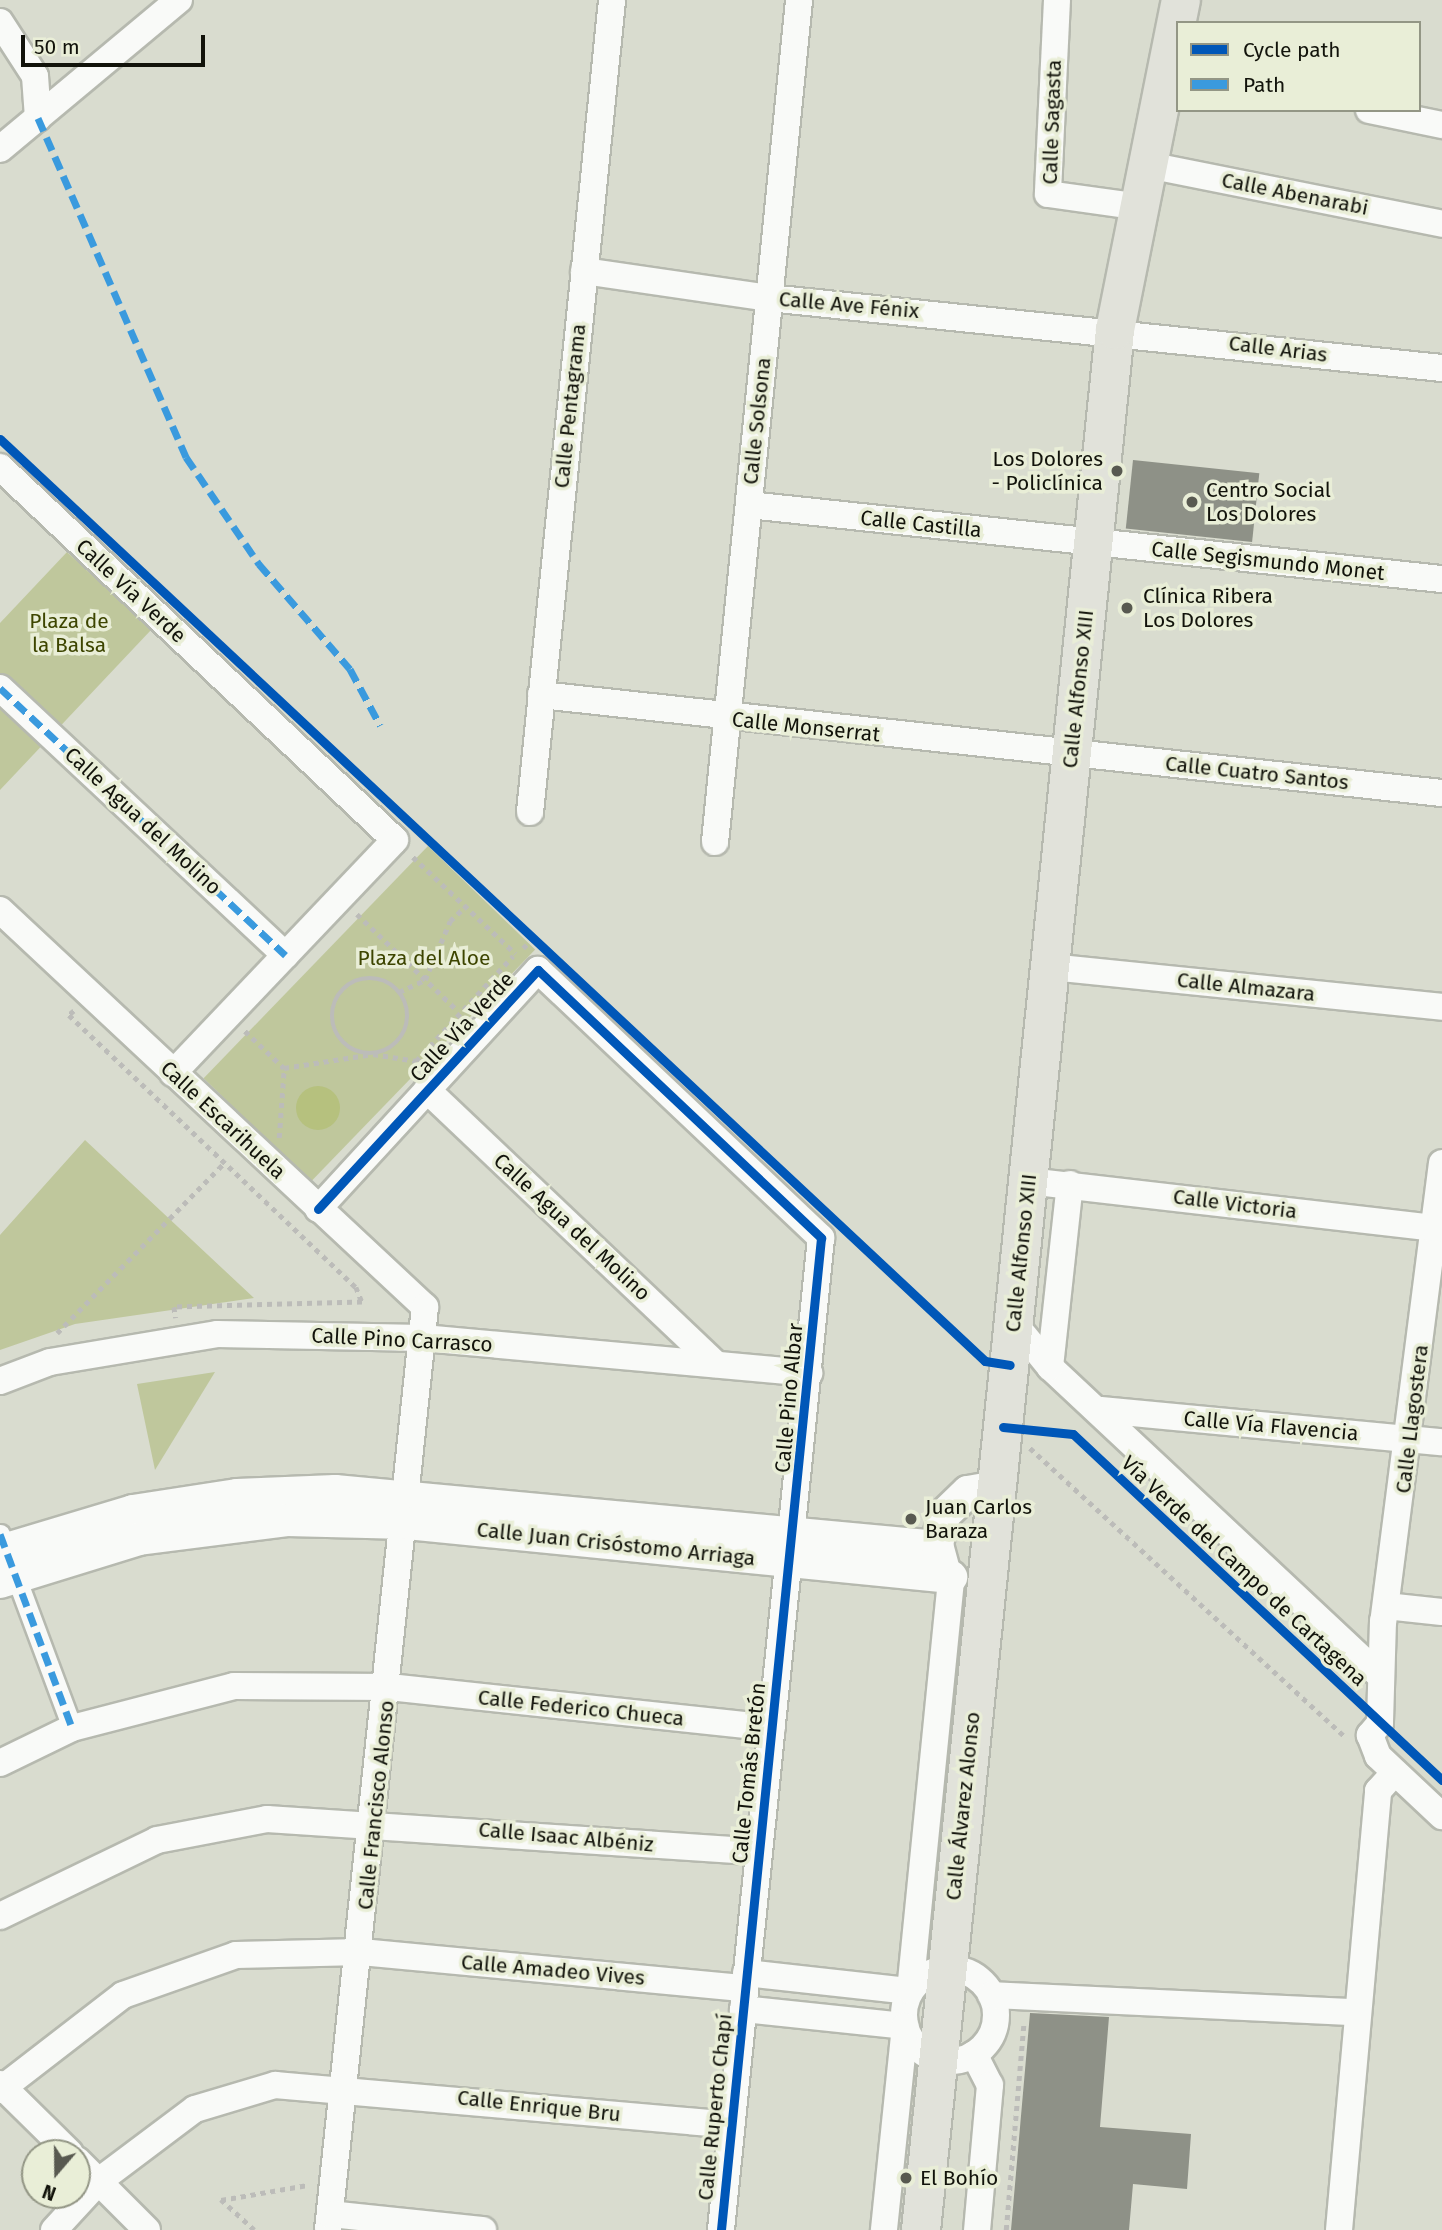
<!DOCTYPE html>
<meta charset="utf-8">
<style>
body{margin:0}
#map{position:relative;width:1442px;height:2230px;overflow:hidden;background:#d9dccf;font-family:"Fira Sans",sans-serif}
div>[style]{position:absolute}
.green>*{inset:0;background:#bfc79c;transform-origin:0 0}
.water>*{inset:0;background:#b6c17e}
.round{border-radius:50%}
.building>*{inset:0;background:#8e9187;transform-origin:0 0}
.path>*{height:4.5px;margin-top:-2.25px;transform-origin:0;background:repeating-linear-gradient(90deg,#bcbcb9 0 5px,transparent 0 10px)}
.path>.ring{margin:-2.25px;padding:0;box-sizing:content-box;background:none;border:4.5px solid #bcbcb9;border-radius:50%}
.roads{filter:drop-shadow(2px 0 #b6b9af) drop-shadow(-2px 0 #b6b9af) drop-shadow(0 2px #b6b9af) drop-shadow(0 -2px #b6b9af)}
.pedestrian>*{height:19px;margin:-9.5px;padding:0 9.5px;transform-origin:9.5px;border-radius:9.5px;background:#f9faf8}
.minor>*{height:26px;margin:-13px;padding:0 13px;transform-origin:13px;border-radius:13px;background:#f9faf8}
.minor>.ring{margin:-13px;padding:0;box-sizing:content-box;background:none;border:26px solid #f9faf8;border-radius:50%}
.tertiary>*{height:32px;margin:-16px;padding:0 16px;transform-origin:16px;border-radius:16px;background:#f9faf8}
.primary>*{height:38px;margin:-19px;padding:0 19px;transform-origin:19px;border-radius:19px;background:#e1e2da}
.quiet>*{height:7px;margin-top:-3.5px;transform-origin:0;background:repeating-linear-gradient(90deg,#3a9ade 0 14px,transparent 0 21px)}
.cycleway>*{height:9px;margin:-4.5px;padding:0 4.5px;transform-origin:4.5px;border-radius:4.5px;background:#0057b8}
.dots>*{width:19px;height:19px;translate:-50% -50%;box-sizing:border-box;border:4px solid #e9eed7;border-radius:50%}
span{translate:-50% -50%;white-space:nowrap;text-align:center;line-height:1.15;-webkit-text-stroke:7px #e9eed7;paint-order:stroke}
.street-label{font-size:21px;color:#12130b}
.poi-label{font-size:21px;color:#12130b}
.right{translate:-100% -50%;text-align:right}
.left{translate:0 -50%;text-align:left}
.park-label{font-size:21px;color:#3d4500}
.legend{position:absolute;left:1176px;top:21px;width:245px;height:91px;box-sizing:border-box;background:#e9eed7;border:2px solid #939685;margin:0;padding:9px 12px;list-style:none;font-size:21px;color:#12130b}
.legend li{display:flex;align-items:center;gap:14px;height:35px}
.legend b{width:35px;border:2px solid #939685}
.north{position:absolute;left:21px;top:2139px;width:70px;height:70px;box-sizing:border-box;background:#e9eed7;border:2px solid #939685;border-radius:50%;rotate:200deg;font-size:19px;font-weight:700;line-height:28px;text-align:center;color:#12130b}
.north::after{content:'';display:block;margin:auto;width:24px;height:32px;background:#585950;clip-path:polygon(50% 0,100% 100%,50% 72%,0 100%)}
.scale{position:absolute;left:21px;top:35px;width:184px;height:32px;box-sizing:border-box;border:4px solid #12130b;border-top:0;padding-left:9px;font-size:21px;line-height:24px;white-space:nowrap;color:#12130b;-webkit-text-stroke:5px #e9eed7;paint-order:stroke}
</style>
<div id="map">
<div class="green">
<div style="clip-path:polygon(67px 552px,151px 630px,0 790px,0 623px)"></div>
<div style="left:428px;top:846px;width:149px;height:323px;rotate:44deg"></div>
<div style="clip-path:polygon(85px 1140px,254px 1298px,75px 1324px,0 1350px,0 1235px)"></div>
<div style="clip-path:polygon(215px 1372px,155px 1470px,137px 1384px)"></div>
</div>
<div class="water">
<div class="round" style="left:296px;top:1086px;width:44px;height:44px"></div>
</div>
<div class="building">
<div style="left:1133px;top:460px;width:127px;height:69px;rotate:6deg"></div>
<div style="clip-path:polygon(1030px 2013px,1109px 2017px,1100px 2127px,1191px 2134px,1187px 2189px,1133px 2184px,1129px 2230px,1011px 2230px)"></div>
</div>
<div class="path">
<div style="left:413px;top:857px;width:141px;rotate:43.3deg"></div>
<div style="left:357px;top:914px;width:140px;rotate:43.8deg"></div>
<div style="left:523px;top:948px;width:11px;rotate:-45deg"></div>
<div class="ring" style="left:332px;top:978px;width:71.5px;height:71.5px"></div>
<div style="left:399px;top:992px;width:29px;rotate:-25deg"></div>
<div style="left:425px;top:980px;width:64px;rotate:-67deg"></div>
<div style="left:450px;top:921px;width:22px;rotate:-43deg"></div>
<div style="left:74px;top:1011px;width:6px;rotate:141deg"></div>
<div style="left:69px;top:1015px;width:395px;rotate:43.5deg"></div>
<div style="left:356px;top:1287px;width:16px;rotate:68deg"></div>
<div style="left:362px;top:1302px;width:188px;rotate:178.5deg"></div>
<div style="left:174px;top:1307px;width:11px;rotate:80deg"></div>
<div style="left:245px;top:1031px;width:54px;rotate:43.5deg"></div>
<div style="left:284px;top:1068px;width:90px;rotate:-8.9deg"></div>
<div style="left:373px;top:1054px;width:44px;rotate:9.2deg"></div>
<div style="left:416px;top:1061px;width:143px;rotate:-47.3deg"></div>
<div style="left:279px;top:1138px;width:70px;rotate:-85.9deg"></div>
<div style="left:57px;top:1333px;width:238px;rotate:-45.5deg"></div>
<div style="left:1030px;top:1448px;width:429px;rotate:42.5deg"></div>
<div style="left:254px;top:2230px;width:45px;rotate:-137.7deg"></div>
<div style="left:221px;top:2200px;width:88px;rotate:-9.8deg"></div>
<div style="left:1006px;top:2230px;width:209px;rotate:-85.1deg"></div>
</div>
<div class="roads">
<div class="pedestrian">
<div style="left:0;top:1534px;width:207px;rotate:69.6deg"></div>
</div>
<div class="minor">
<div style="left:1057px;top:0;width:194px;rotate:92.7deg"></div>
<div style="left:1048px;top:194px;width:93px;rotate:8deg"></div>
<div style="left:0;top:22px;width:64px;rotate:57.1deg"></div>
<div style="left:35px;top:76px;width:42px;rotate:85.9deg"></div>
<div style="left:1369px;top:110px;width:75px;rotate:11.6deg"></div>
<div style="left:0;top:149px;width:233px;rotate:-39.8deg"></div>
<div style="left:1148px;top:165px;width:300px;rotate:11.3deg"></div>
<div style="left:584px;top:271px;width:187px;rotate:8.3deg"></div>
<div style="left:769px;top:298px;width:677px;rotate:5.94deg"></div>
<div style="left:0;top:467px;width:543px;rotate:43.36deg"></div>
<div style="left:395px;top:840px;width:322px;rotate:133.6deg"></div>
<div style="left:749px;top:505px;width:697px;rotate:6.1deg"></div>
<div style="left:0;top:688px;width:391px;rotate:43.1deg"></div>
<div style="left:541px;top:695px;width:906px;rotate:6.21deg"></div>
<div style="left:530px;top:812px;width:816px;rotate:-84.23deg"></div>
<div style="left:715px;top:842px;width:846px;rotate:-84.3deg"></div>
<div style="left:0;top:910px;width:582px;rotate:43.05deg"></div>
<div style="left:425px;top:1307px;width:928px;rotate:96deg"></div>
<div style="left:1050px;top:967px;width:394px;rotate:5.8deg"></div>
<div style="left:427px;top:1090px;width:398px;rotate:43.5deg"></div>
<div style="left:1442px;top:1163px;width:462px;rotate:97.3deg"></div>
<div style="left:1383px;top:1621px;width:102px;rotate:91.7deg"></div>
<div style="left:1380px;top:1723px;width:16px;rotate:130deg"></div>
<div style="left:1370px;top:1735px;width:22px;rotate:69deg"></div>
<div style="left:1378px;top:1756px;width:88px;rotate:43.2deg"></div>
<div style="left:1028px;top:1181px;width:417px;rotate:6.6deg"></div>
<div style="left:318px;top:1209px;width:325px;rotate:-47.4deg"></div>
<div style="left:538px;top:970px;width:390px;rotate:43.4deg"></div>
<div style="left:821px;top:1238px;width:997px;rotate:95.76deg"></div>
<div style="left:1014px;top:1323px;width:57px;rotate:50.7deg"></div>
<div style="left:1050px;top:1367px;width:449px;rotate:43.1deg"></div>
<div style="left:1050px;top:1367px;width:184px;rotate:-83.8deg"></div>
<div style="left:0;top:1381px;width:53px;rotate:-20.8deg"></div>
<div style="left:50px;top:1362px;width:169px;rotate:-9.5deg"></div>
<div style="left:217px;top:1334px;width:206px;rotate:1.1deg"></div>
<div style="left:423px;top:1338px;width:388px;rotate:5.2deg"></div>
<div style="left:1101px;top:1410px;width:342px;rotate:5.4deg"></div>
<div style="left:1386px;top:1606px;width:56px;rotate:6.1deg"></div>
<div style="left:0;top:1763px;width:80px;rotate:-25.9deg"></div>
<div style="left:72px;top:1728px;width:167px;rotate:-14.5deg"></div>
<div style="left:234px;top:1686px;width:155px;rotate:0.4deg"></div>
<div style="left:389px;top:1687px;width:385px;rotate:6.1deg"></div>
<div style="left:0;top:1916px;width:174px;rotate:-25.8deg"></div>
<div style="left:157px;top:1840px;width:112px;rotate:-10.8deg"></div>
<div style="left:267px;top:1819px;width:492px;rotate:3.8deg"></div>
<div class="ring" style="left:904px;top:1969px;width:66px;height:66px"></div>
<div style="left:746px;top:1973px;width:165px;rotate:6.3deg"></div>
<div style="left:910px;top:1991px;width:416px;rotate:-84.3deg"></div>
<div style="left:991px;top:1995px;width:367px;rotate:2.7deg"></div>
<div style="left:743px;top:2009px;width:163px;rotate:6deg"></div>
<div style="left:905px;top:2026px;width:205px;rotate:95.9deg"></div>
<div style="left:974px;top:2054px;width:35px;rotate:63deg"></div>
<div style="left:990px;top:2085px;width:146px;rotate:95.1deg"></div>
<div style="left:0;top:2084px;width:98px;rotate:44.6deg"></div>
<div style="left:0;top:2090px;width:155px;rotate:-37.7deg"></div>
<div style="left:123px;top:1995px;width:120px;rotate:-19.5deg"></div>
<div style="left:236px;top:1955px;width:125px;rotate:-1.4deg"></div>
<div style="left:361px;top:1952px;width:385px;rotate:5.4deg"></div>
<div style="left:77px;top:2160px;width:99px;rotate:45deg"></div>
<div style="left:330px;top:2214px;width:154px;rotate:6deg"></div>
<div style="left:54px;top:2230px;width:67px;rotate:-47.4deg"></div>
<div style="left:99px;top:2181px;width:120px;rotate:-36.9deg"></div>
<div style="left:195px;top:2109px;width:84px;rotate:-16.7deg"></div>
<div style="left:275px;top:2085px;width:458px;rotate:5deg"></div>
<div style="left:1339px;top:2230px;width:441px;rotate:-84.9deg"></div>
<div style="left:1378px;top:1791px;width:25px;rotate:-48deg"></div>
</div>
<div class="tertiary">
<div style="left:0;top:1551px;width:139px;rotate:-16.7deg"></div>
<div style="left:133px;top:1511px;width:105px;rotate:-8.7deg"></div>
<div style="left:237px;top:1495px;width:98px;rotate:-2.3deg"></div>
<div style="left:335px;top:1491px;width:605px;rotate:5.31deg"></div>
<div style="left:943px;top:1567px;width:24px;rotate:-105deg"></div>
<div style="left:937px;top:1544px;width:30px;rotate:-76deg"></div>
<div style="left:944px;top:1515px;width:33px;rotate:-44deg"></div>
<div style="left:968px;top:1492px;width:29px;rotate:-10deg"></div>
<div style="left:0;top:1582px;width:145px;rotate:-17.2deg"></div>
<div style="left:139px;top:1539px;width:149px;rotate:-7.3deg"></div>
<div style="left:287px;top:1520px;width:120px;rotate:1.4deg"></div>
<div style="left:407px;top:1523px;width:547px;rotate:5.67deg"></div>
</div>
<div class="primary">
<div style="left:921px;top:2230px;width:1910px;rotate:-84.17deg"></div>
<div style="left:1115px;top:330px;width:337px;rotate:-78.7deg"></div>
</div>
</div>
<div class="quiet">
<div style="left:38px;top:118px;width:370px;rotate:66.4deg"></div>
<div style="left:186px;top:457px;width:130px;rotate:55.7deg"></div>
<div style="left:259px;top:564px;width:139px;rotate:49.1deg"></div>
<div style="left:350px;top:669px;width:64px;rotate:61.8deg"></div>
<div style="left:0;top:688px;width:391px;rotate:43.1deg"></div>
<div style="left:0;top:1534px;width:207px;rotate:69.6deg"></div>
</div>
<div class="cycleway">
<div style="left:0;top:439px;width:1349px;rotate:43.11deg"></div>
<div style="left:985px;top:1361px;width:25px;rotate:9deg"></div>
<div style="left:318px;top:1209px;width:325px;rotate:-47.4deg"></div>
<div style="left:538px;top:970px;width:390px;rotate:43.4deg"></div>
<div style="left:821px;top:1238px;width:997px;rotate:95.76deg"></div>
<div style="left:1003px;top:1427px;width:70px;rotate:5.7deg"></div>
<div style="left:1073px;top:1434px;width:506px;rotate:43.16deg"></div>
</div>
<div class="dots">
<div style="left:1117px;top:471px;background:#585950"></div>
<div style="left:1192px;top:502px;background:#585950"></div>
<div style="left:1127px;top:608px;background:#585950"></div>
<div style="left:911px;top:1519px;background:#585950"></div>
<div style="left:906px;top:2178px;background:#585950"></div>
</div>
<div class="street-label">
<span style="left:1052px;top:122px;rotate:-88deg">Calle Sagasta</span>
<span style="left:1295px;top:194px;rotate:11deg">Calle Abenarabi</span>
<span style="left:849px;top:305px;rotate:5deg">Calle Ave Fénix</span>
<span style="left:1278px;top:349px;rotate:7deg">Calle Arias</span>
<span style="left:570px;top:406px;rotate:-84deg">Calle Pentagrama</span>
<span style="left:757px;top:421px;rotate:-84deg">Calle Solsona</span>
<span style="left:921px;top:524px;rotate:6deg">Calle Castilla</span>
<span style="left:1268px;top:561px;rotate:6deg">Calle Segismundo Monet</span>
<span style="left:131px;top:591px;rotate:43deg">Calle Vía Verde</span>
<span style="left:1078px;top:689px;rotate:-84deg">Calle Alfonso XIII</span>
<span style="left:806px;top:727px;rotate:6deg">Calle Monserrat</span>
<span style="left:1257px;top:773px;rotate:6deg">Calle Cuatro Santos</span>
<span style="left:143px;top:821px;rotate:43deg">Calle Agua del Molino</span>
<span style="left:1246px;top:987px;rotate:6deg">Calle Almazara</span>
<span style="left:462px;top:1027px;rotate:-47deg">Calle Vía Verde</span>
<span style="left:223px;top:1120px;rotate:43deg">Calle Escarihuela</span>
<span style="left:1235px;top:1204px;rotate:7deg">Calle Victoria</span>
<span style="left:572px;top:1227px;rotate:43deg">Calle Agua del Molino</span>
<span style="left:1021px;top:1253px;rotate:-84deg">Calle Alfonso XIII</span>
<span style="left:402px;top:1340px;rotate:3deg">Calle Pino Carrasco</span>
<span style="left:789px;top:1398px;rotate:-85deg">Calle Pino Albar</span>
<span style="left:1412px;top:1419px;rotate:-83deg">Calle Llagostera</span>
<span style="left:1271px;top:1426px;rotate:5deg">Calle Vía Flavencia</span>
<span style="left:616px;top:1544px;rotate:6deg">Calle Juan Crisóstomo Arriaga</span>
<span style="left:1244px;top:1571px;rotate:43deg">Vía Verde del Campo de Cartagena</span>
<span style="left:581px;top:1708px;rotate:6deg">Calle Federico Chueca</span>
<span style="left:749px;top:1773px;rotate:-84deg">Calle Tomás Bretón</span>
<span style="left:376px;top:1805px;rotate:-84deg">Calle Francisco Alonso</span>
<span style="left:963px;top:1806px;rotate:-84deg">Calle Álvarez Alonso</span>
<span style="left:566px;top:1837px;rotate:5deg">Calle Isaac Albéniz</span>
<span style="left:553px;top:1970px;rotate:5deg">Calle Amadeo Vives</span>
<span style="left:539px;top:2106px;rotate:6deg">Calle Enrique Bru</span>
<span style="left:715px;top:2107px;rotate:-84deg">Calle Ruperto Chapí</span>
</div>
<div class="poi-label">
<span class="right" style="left:1103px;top:471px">Los Dolores<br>- Policlínica</span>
<span class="left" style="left:1206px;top:502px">Centro Social<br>Los Dolores</span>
<span class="left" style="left:1143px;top:608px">Clínica Ribera<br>Los Dolores</span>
<span class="left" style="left:925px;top:1519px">Juan Carlos<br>Baraza</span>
<span class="left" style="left:920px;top:2178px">El Bohío</span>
</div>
<div class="park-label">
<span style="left:69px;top:633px">Plaza de<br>la Balsa</span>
<span style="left:424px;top:958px">Plaza del Aloe</span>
</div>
<ul class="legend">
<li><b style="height:9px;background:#0057b8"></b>Cycle path</li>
<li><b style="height:9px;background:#3a9ade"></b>Path</li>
</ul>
<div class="north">N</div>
<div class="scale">50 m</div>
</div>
